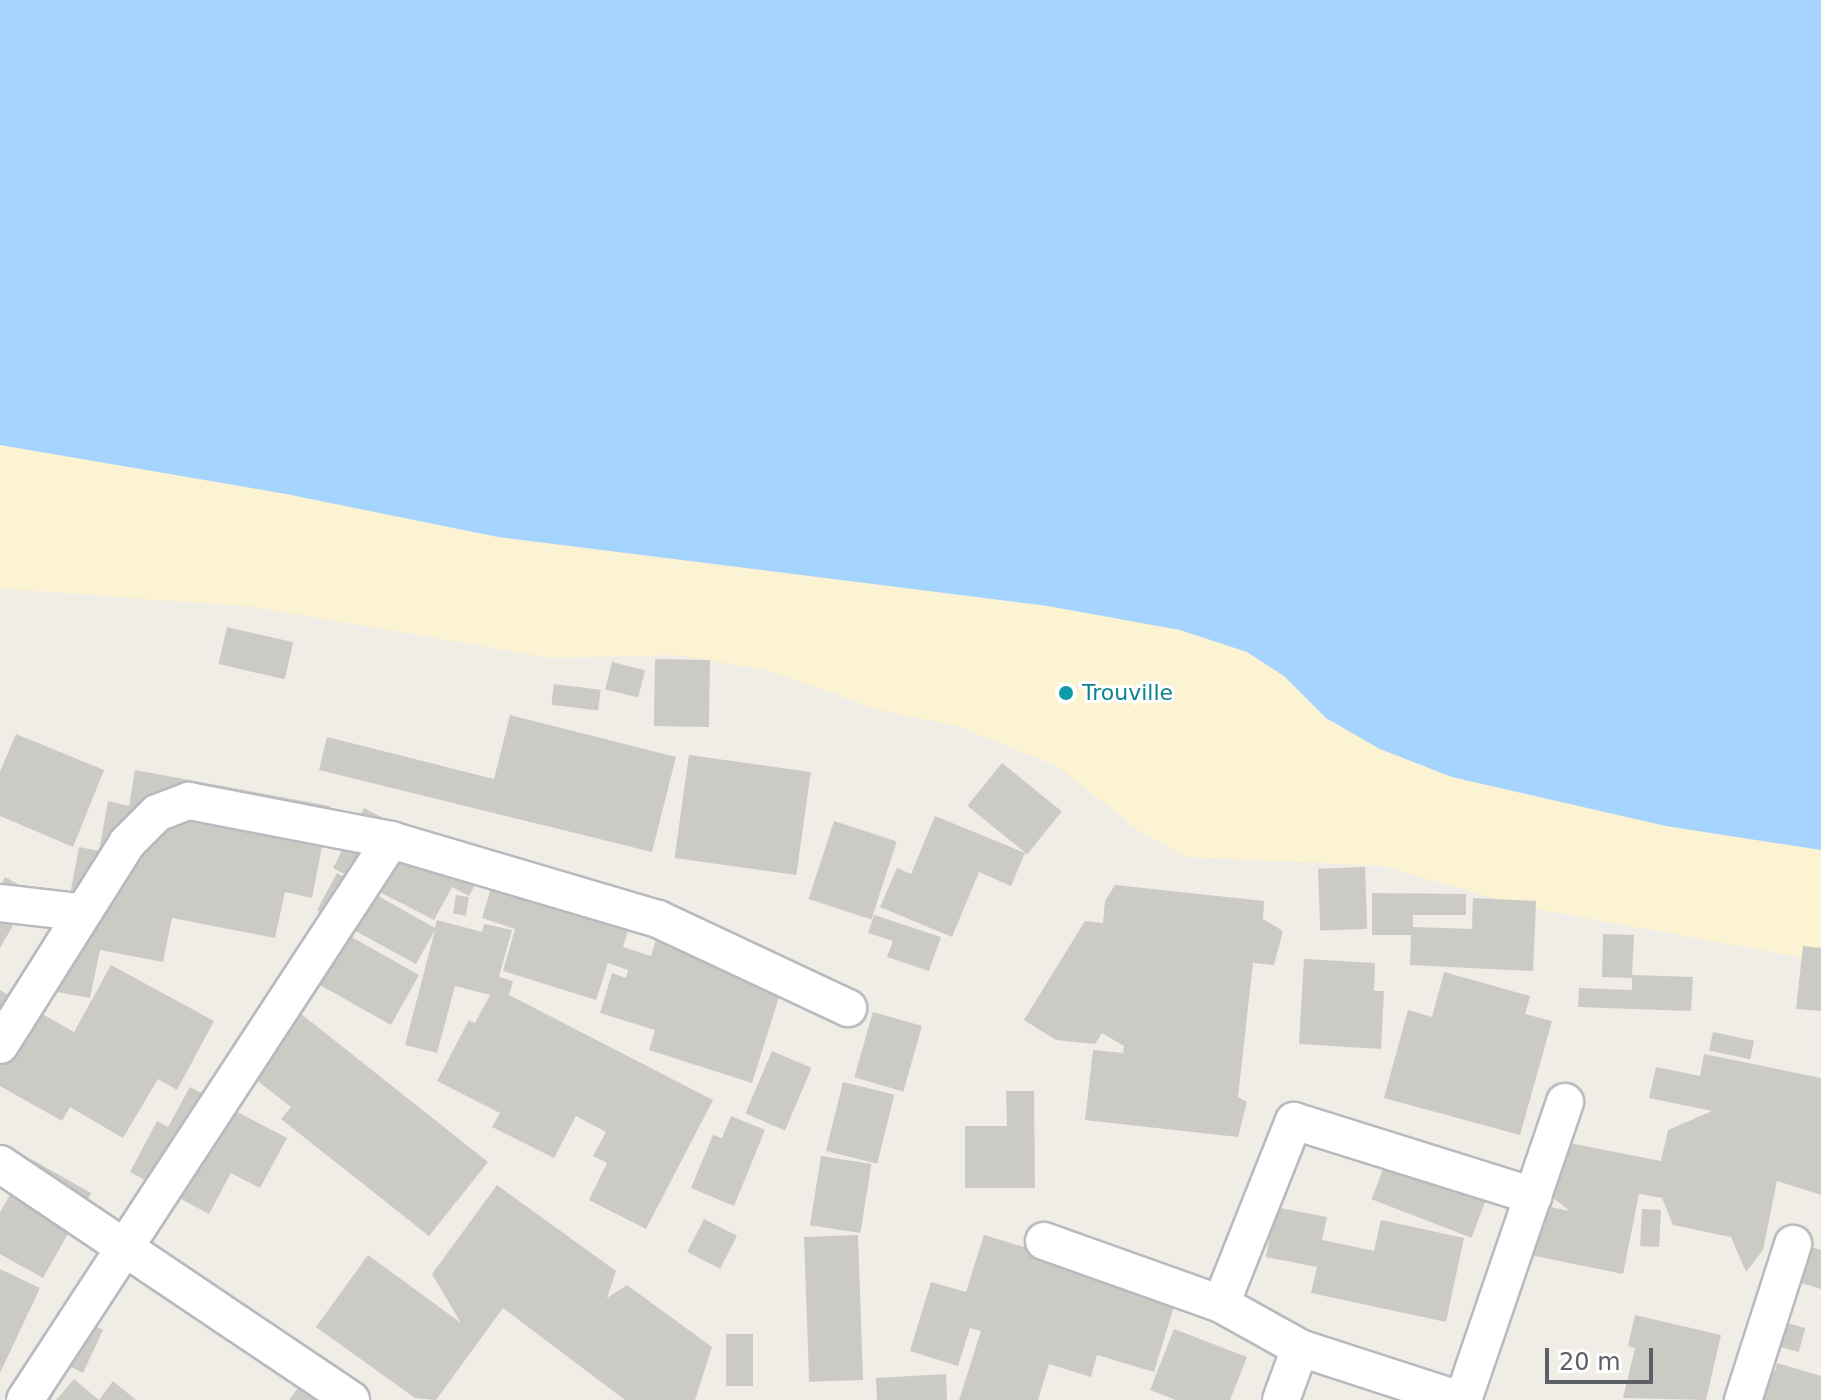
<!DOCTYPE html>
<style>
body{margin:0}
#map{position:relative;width:1821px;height:1400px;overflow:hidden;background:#efede5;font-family:"DejaVu Sans",sans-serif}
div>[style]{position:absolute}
.sand>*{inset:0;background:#fcf3d3}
.water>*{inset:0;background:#a5d5ff}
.building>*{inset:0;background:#cccac4;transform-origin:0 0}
.roads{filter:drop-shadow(2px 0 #b7babf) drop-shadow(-2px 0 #b7babf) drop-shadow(0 2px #b7babf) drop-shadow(0 -2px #b7babf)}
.street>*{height:36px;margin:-18px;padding:0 18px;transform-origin:18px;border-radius:18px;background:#fff}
.dots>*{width:22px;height:22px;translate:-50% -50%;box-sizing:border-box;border:4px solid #fff;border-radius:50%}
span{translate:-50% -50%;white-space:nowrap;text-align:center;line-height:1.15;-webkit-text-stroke:6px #fff;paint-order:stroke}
.culture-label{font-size:22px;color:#0d838f}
.left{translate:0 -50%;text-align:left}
.scale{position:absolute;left:1545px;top:1348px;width:108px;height:36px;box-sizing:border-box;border:4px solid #5c6066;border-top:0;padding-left:10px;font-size:24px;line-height:28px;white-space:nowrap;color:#5c6066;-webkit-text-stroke:6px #fff;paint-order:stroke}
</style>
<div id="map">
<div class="sand">
<div style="clip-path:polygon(0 445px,286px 494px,498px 537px,1048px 606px,1180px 630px,1247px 652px,1284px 676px,1326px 718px,1380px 749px,1452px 777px,1666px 826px,1821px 850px,1821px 961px,1525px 907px,1383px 866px,1187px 857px,1142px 833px,1058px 767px,960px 727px,880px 710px,766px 670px,678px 655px,550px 658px,254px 607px,7px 589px,0 587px)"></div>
</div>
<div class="water">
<div style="clip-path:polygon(0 0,1821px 0,1821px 850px,1666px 826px,1452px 777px,1380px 749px,1326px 718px,1284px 676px,1247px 652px,1180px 630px,1048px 606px,498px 537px,286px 494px,0 445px)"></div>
</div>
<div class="building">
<div style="left:227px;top:627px;width:68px;height:38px;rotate:13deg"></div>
<div style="left:655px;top:659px;width:55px;height:67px;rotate:1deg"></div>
<div style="left:612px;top:662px;width:34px;height:28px;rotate:14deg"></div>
<div style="left:554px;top:684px;width:47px;height:21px;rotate:7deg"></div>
<div style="clip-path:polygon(510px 715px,676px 757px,652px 852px,319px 770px,327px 737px,494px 779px)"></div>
<div style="clip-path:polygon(16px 734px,104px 770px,73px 847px,0 816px,0 772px)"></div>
<div style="left:689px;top:755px;width:123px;height:104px;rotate:8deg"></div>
<div style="left:1002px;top:763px;width:77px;height:55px;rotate:39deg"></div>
<div style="clip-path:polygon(135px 770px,330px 806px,312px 898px,285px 892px,275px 938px,172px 918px,163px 962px,100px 950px,90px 998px,52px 991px,79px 847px,99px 851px,108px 801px,129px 806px)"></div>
<div style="clip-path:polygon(364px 808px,483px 870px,469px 896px,452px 887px,434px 920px,333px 868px)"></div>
<div style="clip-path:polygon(935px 816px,1025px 853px,1011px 886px,979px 872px,952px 937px,880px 907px,897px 868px,911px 874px)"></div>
<div style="left:834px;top:821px;width:66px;height:82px;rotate:18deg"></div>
<div style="clip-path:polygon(498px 865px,564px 910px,580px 915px,584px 901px,632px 917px,623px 947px,651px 956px,662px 921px,790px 962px,752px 1083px,649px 1050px,655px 1030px,600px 1013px,612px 973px,626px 978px,628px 970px,608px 963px,596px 1000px,503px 971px,515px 929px,482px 918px)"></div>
<div style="left:1365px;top:867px;width:62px;height:47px;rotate:88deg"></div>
<div style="clip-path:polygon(337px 873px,435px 928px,437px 920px,482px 932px,484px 924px,512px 930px,499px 977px,513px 981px,509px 995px,713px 1100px,646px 1229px,589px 1200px,607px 1163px,593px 1156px,606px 1132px,576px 1116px,554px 1158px,492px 1127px,500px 1113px,437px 1081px,469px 1020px,475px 1023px,490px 995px,455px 986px,437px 1053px,405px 1045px,435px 930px,416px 964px,317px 910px)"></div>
<div style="clip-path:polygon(5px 877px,32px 892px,0 948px,0 886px)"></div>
<div style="clip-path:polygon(1115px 885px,1264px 901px,1263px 919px,1283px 931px,1274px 965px,1253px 963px,1238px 1097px,1247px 1102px,1238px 1137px,1085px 1120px,1093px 1050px,1123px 1053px,1124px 1046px,1102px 1033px,1095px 1044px,1056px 1040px,1024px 1020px,1085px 921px,1103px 923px,1105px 901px)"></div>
<div style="clip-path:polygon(1372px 893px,1466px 894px,1466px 915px,1413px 915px,1413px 927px,1472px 929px,1473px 898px,1536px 901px,1533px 971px,1410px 965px,1411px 935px,1372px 935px)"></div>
<div style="left:456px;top:895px;width:13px;height:19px;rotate:9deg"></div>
<div style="clip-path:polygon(874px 915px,941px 937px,929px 971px,887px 957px,893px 941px,868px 933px)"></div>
<div style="clip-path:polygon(318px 918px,419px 975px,391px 1025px,311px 980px,303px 943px)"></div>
<div style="clip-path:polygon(1603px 934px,1634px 935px,1632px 975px,1693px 977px,1691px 1011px,1578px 1007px,1579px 988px,1632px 990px,1632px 978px,1602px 977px)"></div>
<div style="clip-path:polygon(1803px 946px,1821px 948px,1821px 1011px,1796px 1009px)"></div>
<div style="clip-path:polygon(1304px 959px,1375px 963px,1374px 991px,1384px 991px,1381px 1049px,1299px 1044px)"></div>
<div style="clip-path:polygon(111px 965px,214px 1021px,177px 1090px,158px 1079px,123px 1138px,70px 1107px,62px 1121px,0 1086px,0 990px,74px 1032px)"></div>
<div style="clip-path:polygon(1444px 972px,1530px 996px,1525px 1014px,1552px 1021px,1520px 1135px,1384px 1098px,1408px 1010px,1432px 1017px)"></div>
<div style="clip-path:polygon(276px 994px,488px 1162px,429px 1236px,281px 1119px,291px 1107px,226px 1056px)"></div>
<div style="left:873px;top:1012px;width:51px;height:68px;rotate:16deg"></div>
<div style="left:1713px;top:1032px;width:42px;height:19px;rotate:12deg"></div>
<div style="left:772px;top:1051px;width:43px;height:68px;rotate:23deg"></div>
<div style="clip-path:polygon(1704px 1054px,1821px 1078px,1821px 1195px,1777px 1181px,1763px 1250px,1746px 1272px,1731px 1237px,1673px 1225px,1662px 1198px,1639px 1194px,1623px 1274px,1530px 1255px,1540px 1205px,1570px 1211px,1548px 1194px,1559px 1141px,1661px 1161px,1668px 1130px,1712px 1111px,1649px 1098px,1656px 1067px,1700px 1076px)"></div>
<div style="left:843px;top:1082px;width:53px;height:71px;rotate:14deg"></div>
<div style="clip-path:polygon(190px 1087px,287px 1138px,260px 1188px,231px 1173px,209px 1214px,130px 1172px,157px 1121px,168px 1127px)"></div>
<div style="clip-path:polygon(1006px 1091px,1034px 1091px,1035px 1188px,965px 1188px,965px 1126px,1007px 1126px)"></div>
<div style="clip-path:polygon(731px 1116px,765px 1130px,734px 1206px,691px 1188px,713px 1135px,722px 1138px)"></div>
<div style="left:1397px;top:1133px;width:107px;height:71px;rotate:21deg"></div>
<div style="left:821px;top:1156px;width:51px;height:70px;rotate:9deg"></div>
<div style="clip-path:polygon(31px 1159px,91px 1193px,43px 1278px,0 1254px,0 1212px)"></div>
<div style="clip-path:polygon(497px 1185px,616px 1271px,607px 1298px,627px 1285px,712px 1347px,695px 1400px,625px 1400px,503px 1308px,436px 1400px,415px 1398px,316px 1327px,368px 1255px,461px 1323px,432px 1274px)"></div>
<div style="clip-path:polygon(1275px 1207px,1327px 1217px,1322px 1240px,1374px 1251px,1381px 1220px,1464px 1238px,1446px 1322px,1311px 1293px,1317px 1267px,1266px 1257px)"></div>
<div style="left:1642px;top:1209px;width:19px;height:37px;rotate:3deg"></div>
<div style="left:704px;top:1219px;width:37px;height:37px;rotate:27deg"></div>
<div style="left:858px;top:1235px;width:145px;height:54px;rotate:88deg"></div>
<div style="clip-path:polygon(984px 1235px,1178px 1293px,1154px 1372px,1097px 1355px,1091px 1377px,1049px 1364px,1038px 1400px,959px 1400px,981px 1331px,970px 1328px,958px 1366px,910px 1351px,931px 1282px,966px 1292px)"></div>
<div style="clip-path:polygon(1778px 1237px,1821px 1250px,1821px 1289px,1779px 1276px)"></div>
<div style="clip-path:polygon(0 1269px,40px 1288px,0 1373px)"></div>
<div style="clip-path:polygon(59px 1310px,103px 1330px,83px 1373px,67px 1365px,51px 1400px,18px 1400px)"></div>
<div style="clip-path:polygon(1635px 1315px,1721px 1335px,1706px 1400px,1623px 1398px,1635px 1348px,1628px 1346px)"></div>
<div style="left:1757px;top:1315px;width:50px;height:25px;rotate:15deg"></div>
<div style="clip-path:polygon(1174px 1329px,1247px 1357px,1230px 1400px,1176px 1400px,1150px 1390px)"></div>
<div style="left:726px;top:1334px;width:27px;height:52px"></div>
<div style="clip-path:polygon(1750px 1363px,1775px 1371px,1777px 1363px,1821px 1376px,1821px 1400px,1739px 1400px)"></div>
<div style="clip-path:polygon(946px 1374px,947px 1400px,877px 1400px,876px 1378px)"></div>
<div style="clip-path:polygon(74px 1379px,99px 1400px,113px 1381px,136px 1400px,56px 1400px)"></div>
<div style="clip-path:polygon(301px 1384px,322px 1400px,289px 1400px)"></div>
</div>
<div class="roads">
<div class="street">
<div style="left:0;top:903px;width:80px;rotate:6.5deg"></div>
<div style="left:0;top:1045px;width:239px;rotate:-57.8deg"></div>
<div style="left:127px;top:843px;width:42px;rotate:-45deg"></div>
<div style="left:157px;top:813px;width:34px;rotate:-21deg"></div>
<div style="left:189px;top:801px;width:206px;rotate:10.9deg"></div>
<div style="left:391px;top:840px;width:278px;rotate:16.5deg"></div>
<div style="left:658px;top:919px;width:210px;rotate:25.1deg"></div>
<div style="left:0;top:1164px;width:423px;rotate:33.9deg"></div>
<div style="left:1044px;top:1241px;width:188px;rotate:19.6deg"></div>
<div style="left:1221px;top:1304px;width:90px;rotate:29.1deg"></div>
<div style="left:1300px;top:1348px;width:168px;rotate:18deg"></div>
<div style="left:1221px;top:1304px;width:197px;rotate:-68.3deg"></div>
<div style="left:1294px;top:1121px;width:251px;rotate:17.4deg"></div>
<div style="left:25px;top:1400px;width:669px;rotate:-56.83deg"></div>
<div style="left:1281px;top:1400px;width:55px;rotate:-69.9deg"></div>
<div style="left:1463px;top:1400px;width:315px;rotate:-71.1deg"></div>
<div style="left:1743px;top:1400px;width:164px;rotate:-72.2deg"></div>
</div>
</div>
<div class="dots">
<div style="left:1066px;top:693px;background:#0f9aa8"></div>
</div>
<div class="culture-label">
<span class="left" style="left:1082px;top:693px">Trouville</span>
</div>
<div class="scale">20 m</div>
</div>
